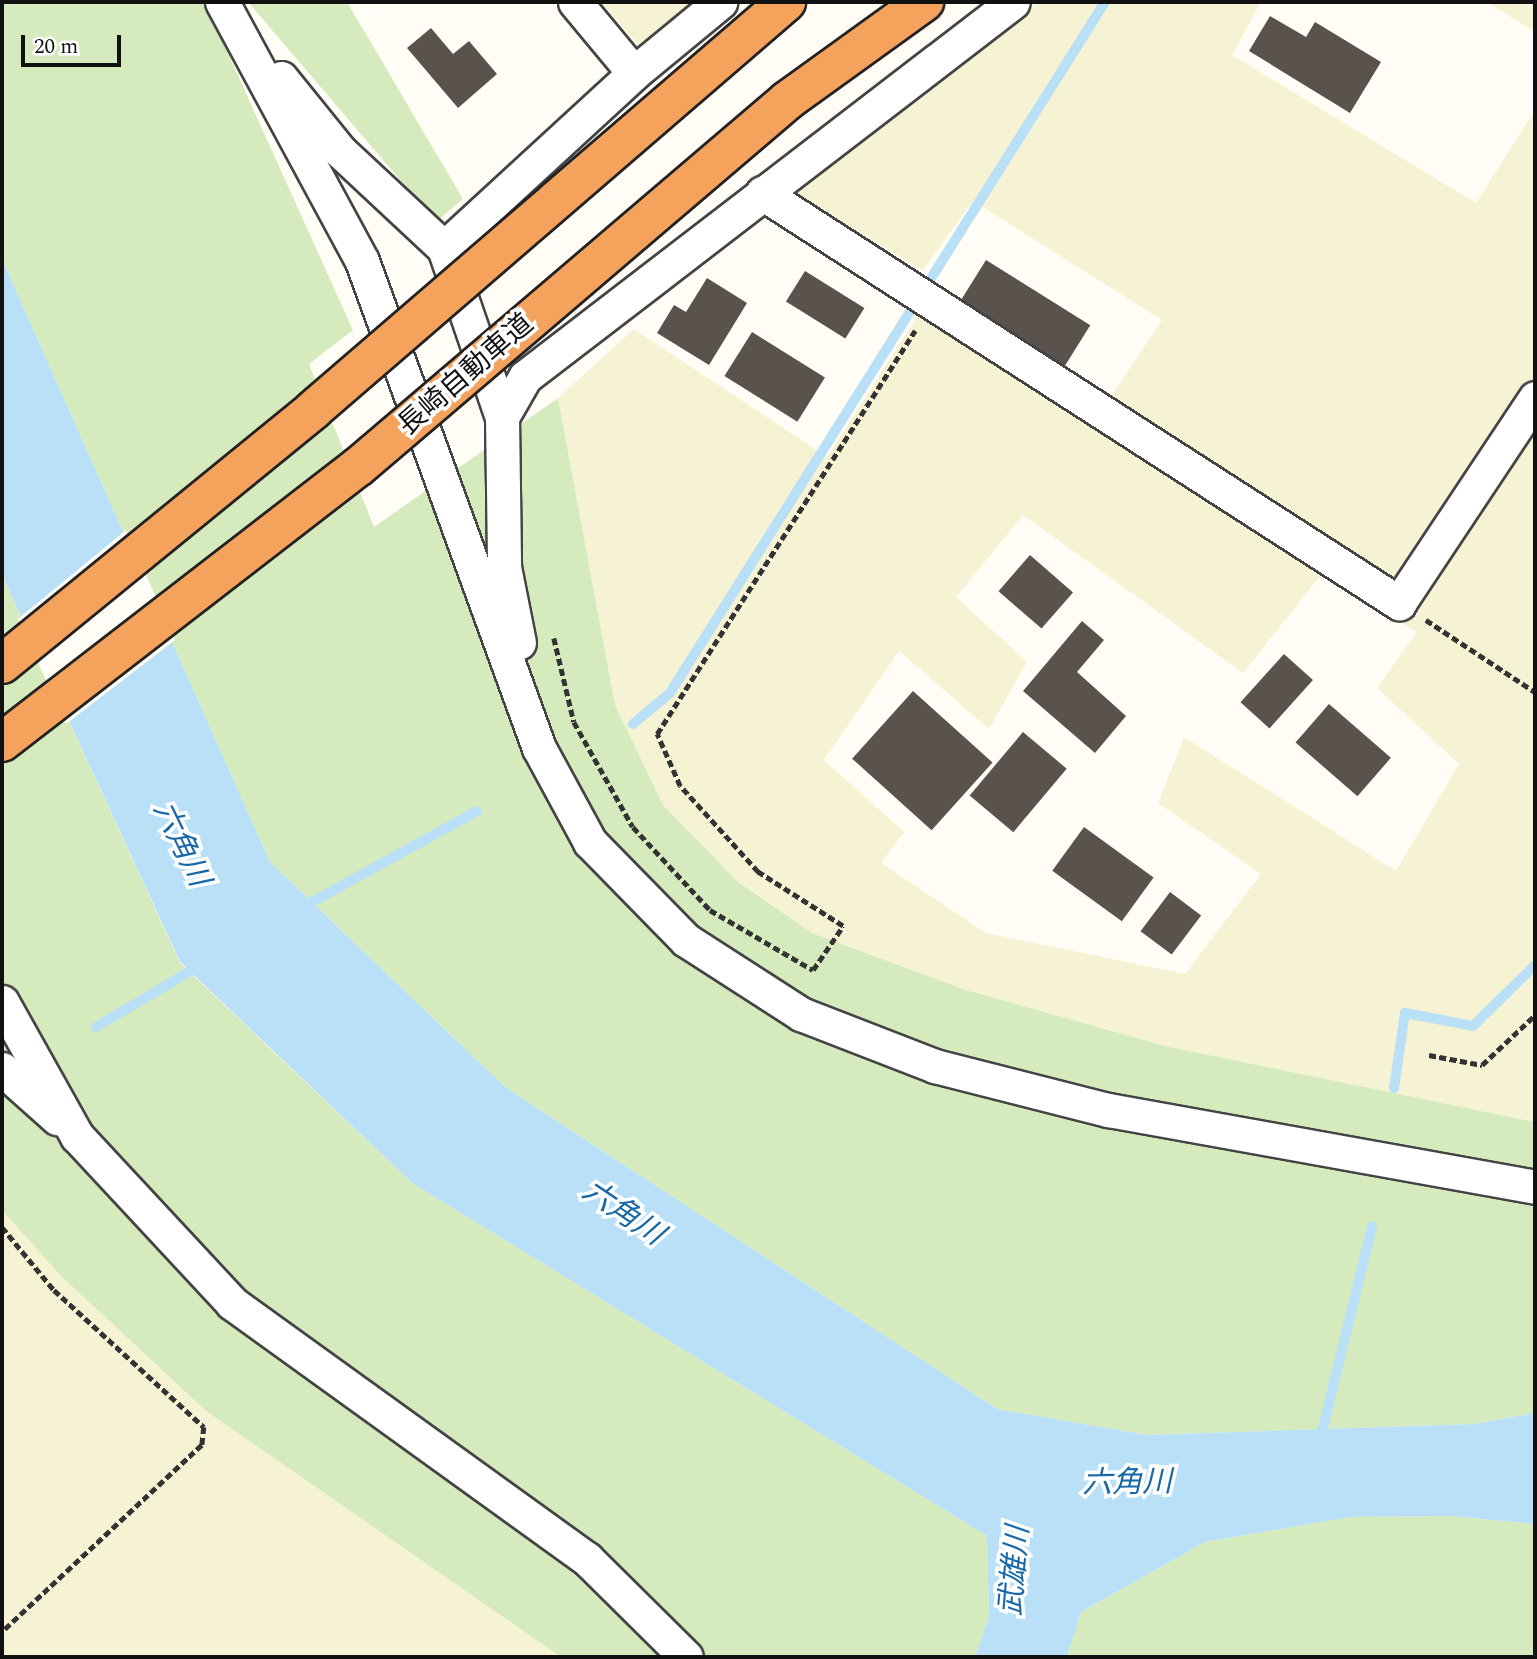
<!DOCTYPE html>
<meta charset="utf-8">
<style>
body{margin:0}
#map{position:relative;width:1537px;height:1659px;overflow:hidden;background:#fffdf5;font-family:Spectral,"Noto Sans JP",serif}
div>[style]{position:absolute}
.farmland>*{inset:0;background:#f6f3d4}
.green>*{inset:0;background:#d5ebbd}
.water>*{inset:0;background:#b9e0f7}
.pier>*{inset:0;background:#fffdf5}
.stream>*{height:10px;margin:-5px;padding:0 5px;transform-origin:5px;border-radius:5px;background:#b9e0f7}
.building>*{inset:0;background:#5a524d;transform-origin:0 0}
.path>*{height:4.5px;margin-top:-2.25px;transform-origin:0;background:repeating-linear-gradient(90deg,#333 0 7px,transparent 0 10.5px)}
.roads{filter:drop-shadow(2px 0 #444) drop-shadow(-2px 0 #444) drop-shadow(0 2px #444) drop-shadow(0 -2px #444)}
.street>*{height:33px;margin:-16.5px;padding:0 16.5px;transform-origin:16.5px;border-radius:16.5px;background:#fff}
.bridges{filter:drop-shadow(2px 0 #222) drop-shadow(-2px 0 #222) drop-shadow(0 2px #222) drop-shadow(0 -2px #222)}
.highway-bridge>*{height:38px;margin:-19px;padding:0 19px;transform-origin:19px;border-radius:19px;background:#f5a25d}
span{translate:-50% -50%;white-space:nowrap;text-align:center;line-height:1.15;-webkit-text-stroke:7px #fff;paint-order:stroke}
.street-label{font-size:28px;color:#111}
.water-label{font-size:30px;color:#1768a6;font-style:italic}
.frame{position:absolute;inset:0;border:4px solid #111;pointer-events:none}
.scale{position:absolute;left:21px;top:35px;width:100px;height:32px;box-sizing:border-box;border:4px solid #111;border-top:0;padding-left:9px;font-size:21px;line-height:24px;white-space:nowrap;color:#111;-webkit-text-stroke:5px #fff;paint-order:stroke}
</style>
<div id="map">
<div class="farmland">
<div style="clip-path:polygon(601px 2px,735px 2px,658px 67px)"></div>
<div style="clip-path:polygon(evenodd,1038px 2px,1261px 2px,1232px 55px,1476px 203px,1535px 110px,1535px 1122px,1165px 1046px,963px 989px,812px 933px,738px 882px,663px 805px,615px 705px,558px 398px,634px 329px,827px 457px,918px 315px,1090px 428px,1162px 320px,973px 201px,923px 270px,794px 194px,1038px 2px,1023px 515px,1243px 673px,1321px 575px,1417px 632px,1377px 688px,1459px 764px,1396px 871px,1184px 737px,1158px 803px,1261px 874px,1185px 974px,986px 933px,881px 863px,904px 832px,824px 760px,899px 651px,989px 729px,1027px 662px,956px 597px,1023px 515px)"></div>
<div style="clip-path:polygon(1487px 2px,1535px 2px,1535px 32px)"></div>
<div style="clip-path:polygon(2px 1210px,61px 1276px,206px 1411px,561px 1657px,2px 1657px)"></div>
</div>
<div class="green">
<div style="clip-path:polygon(2px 2px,226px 2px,211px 16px,353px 330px,309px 364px,374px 527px,558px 398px,615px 705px,663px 805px,738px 882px,812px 933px,963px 989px,1165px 1046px,1535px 1122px,1535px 1413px,1474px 1424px,1147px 1435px,997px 1409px,505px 1087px,270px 862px,2px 259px)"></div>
<div style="clip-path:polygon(248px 2px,347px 2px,463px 199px,436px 222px)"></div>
<div style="clip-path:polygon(2px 575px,180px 963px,412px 1183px,987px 1536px,989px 1616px,975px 1657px,561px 1657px,206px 1411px,61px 1276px,2px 1210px)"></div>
<div style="clip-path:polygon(1452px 1516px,1535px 1524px,1535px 1657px,1067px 1657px,1081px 1612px,1205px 1542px,1350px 1517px)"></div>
</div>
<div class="water">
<div style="clip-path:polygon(2px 259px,270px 862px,505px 1087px,997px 1409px,1147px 1435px,1474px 1424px,1535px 1413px,1535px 1524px,1452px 1516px,1350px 1517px,1205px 1542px,1081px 1612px,1067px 1657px,975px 1657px,989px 1616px,987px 1536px,412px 1183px,180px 962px,2px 575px)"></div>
</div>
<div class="pier">
<div style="clip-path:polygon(126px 530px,175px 640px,66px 724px,18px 619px)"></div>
</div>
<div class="stream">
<div style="left:633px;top:724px;width:48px;rotate:-40deg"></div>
<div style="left:670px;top:693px;width:817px;rotate:-57.81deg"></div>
<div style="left:303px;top:907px;width:199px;rotate:-28.9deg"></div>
<div style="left:96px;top:1027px;width:122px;rotate:-30.6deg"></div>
<div style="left:1394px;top:1088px;width:76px;rotate:-81.7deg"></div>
<div style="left:1405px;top:1013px;width:69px;rotate:10.8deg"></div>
<div style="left:1473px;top:1026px;width:87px;rotate:-44.5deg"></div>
<div style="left:1320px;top:1440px;width:220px;rotate:-76.3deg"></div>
</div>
<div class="building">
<div style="clip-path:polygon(1270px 16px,1306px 37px,1315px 22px,1381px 62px,1350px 113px,1249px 51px)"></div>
<div style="clip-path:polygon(431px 28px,453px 54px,469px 41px,497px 74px,458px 108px,407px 48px)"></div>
<div style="left:986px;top:260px;width:123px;height:54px;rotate:32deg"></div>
<div style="left:805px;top:271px;width:70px;height:36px;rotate:32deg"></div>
<div style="clip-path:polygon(707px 278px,747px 303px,709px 365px,657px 333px,674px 305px,686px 312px)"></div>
<div style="left:752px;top:332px;width:86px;height:52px;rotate:32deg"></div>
<div style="left:1030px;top:555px;width:57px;height:48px;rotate:41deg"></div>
<div style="clip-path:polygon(1082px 621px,1104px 640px,1077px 672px,1126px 716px,1095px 753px,1023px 691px)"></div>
<div style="left:1284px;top:654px;width:39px;height:65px;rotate:42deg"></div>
<div style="left:913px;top:691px;width:107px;height:91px;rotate:42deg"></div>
<div style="left:1329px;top:704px;width:82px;height:51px;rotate:41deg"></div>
<div style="left:1023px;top:732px;width:57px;height:83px;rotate:40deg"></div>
<div style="left:1084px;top:827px;width:86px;height:54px;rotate:36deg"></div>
<div style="left:1170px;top:892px;width:39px;height:49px;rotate:37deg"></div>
</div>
<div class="path">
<div style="left:1426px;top:620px;width:131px;rotate:33.4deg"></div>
<div style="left:554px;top:638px;width:86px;rotate:76.6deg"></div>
<div style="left:574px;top:722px;width:120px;rotate:60.7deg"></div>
<div style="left:633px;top:827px;width:113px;rotate:47.1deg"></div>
<div style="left:710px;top:910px;width:119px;rotate:30.2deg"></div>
<div style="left:813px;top:970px;width:53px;rotate:-55.7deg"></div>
<div style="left:843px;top:926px;width:101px;rotate:-147.6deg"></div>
<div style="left:758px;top:872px;width:116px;rotate:-132.2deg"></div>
<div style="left:680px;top:786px;width:57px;rotate:-113.9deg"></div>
<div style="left:657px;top:734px;width:479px;rotate:-57.4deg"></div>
<div style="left:1429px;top:1055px;width:54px;rotate:10.7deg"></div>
<div style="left:1482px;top:1065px;width:73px;rotate:-43.3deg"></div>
<div style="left:2px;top:1227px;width:82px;rotate:50.5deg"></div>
<div style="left:54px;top:1290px;width:203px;rotate:42.4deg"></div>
<div style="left:204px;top:1427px;width:18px;rotate:96deg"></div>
<div style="left:202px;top:1445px;width:274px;rotate:136.9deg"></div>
</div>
<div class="roads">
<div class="street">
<div style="left:222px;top:2px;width:294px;rotate:61.6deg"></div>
<div style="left:362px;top:261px;width:518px;rotate:70.03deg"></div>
<div style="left:539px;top:748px;width:107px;rotate:61.5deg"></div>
<div style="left:590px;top:842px;width:137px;rotate:45.6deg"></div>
<div style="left:686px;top:940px;width:137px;rotate:32.8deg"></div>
<div style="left:801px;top:1014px;width:144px;rotate:21.2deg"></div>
<div style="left:935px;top:1066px;width:179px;rotate:14.3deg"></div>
<div style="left:1108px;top:1110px;width:434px;rotate:10.2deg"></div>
<div style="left:575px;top:2px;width:92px;rotate:50.3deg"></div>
<div style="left:634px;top:73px;width:112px;rotate:-39.5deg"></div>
<div style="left:281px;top:78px;width:94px;rotate:51.1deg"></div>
<div style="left:340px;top:151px;width:142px;rotate:43deg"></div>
<div style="left:444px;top:248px;width:179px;rotate:71.1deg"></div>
<div style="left:502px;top:417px;width:150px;rotate:89.2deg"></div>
<div style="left:504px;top:567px;width:77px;rotate:78.8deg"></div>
<div style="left:762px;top:193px;width:758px;rotate:32.77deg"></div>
<div style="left:1399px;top:603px;width:246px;rotate:-56.4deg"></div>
<div style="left:444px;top:248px;width:258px;rotate:-42.6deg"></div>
<div style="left:502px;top:417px;width:46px;rotate:-60.1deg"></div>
<div style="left:525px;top:377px;width:615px;rotate:-37.54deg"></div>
<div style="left:2px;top:1002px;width:154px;rotate:60.8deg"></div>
<div style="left:77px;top:1136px;width:228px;rotate:47.1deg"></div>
<div style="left:232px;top:1303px;width:438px;rotate:35.8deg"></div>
<div style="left:587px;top:1559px;width:139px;rotate:44.7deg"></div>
<div style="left:2px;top:1069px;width:74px;rotate:41.7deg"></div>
</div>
</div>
<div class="bridges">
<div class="highway-bridge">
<div style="left:2px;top:664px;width:402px;rotate:-39.2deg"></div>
<div style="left:313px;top:410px;width:625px;rotate:-40.78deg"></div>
<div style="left:2px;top:742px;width:450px;rotate:-37.7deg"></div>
<div style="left:358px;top:467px;width:565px;rotate:-40.48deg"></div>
<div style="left:788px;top:100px;width:168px;rotate:-35.8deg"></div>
</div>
</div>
<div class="street-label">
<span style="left:466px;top:375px;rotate:-41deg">長崎自動車道</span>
</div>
<div class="water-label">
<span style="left:181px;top:844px;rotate:64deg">六角川</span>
<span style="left:623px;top:1213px;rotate:34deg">六角川</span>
<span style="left:1127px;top:1483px;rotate:-1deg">六角川</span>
<span style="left:1015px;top:1571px;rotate:-85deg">武雄川</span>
</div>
<div class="frame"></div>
<div class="scale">20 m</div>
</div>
